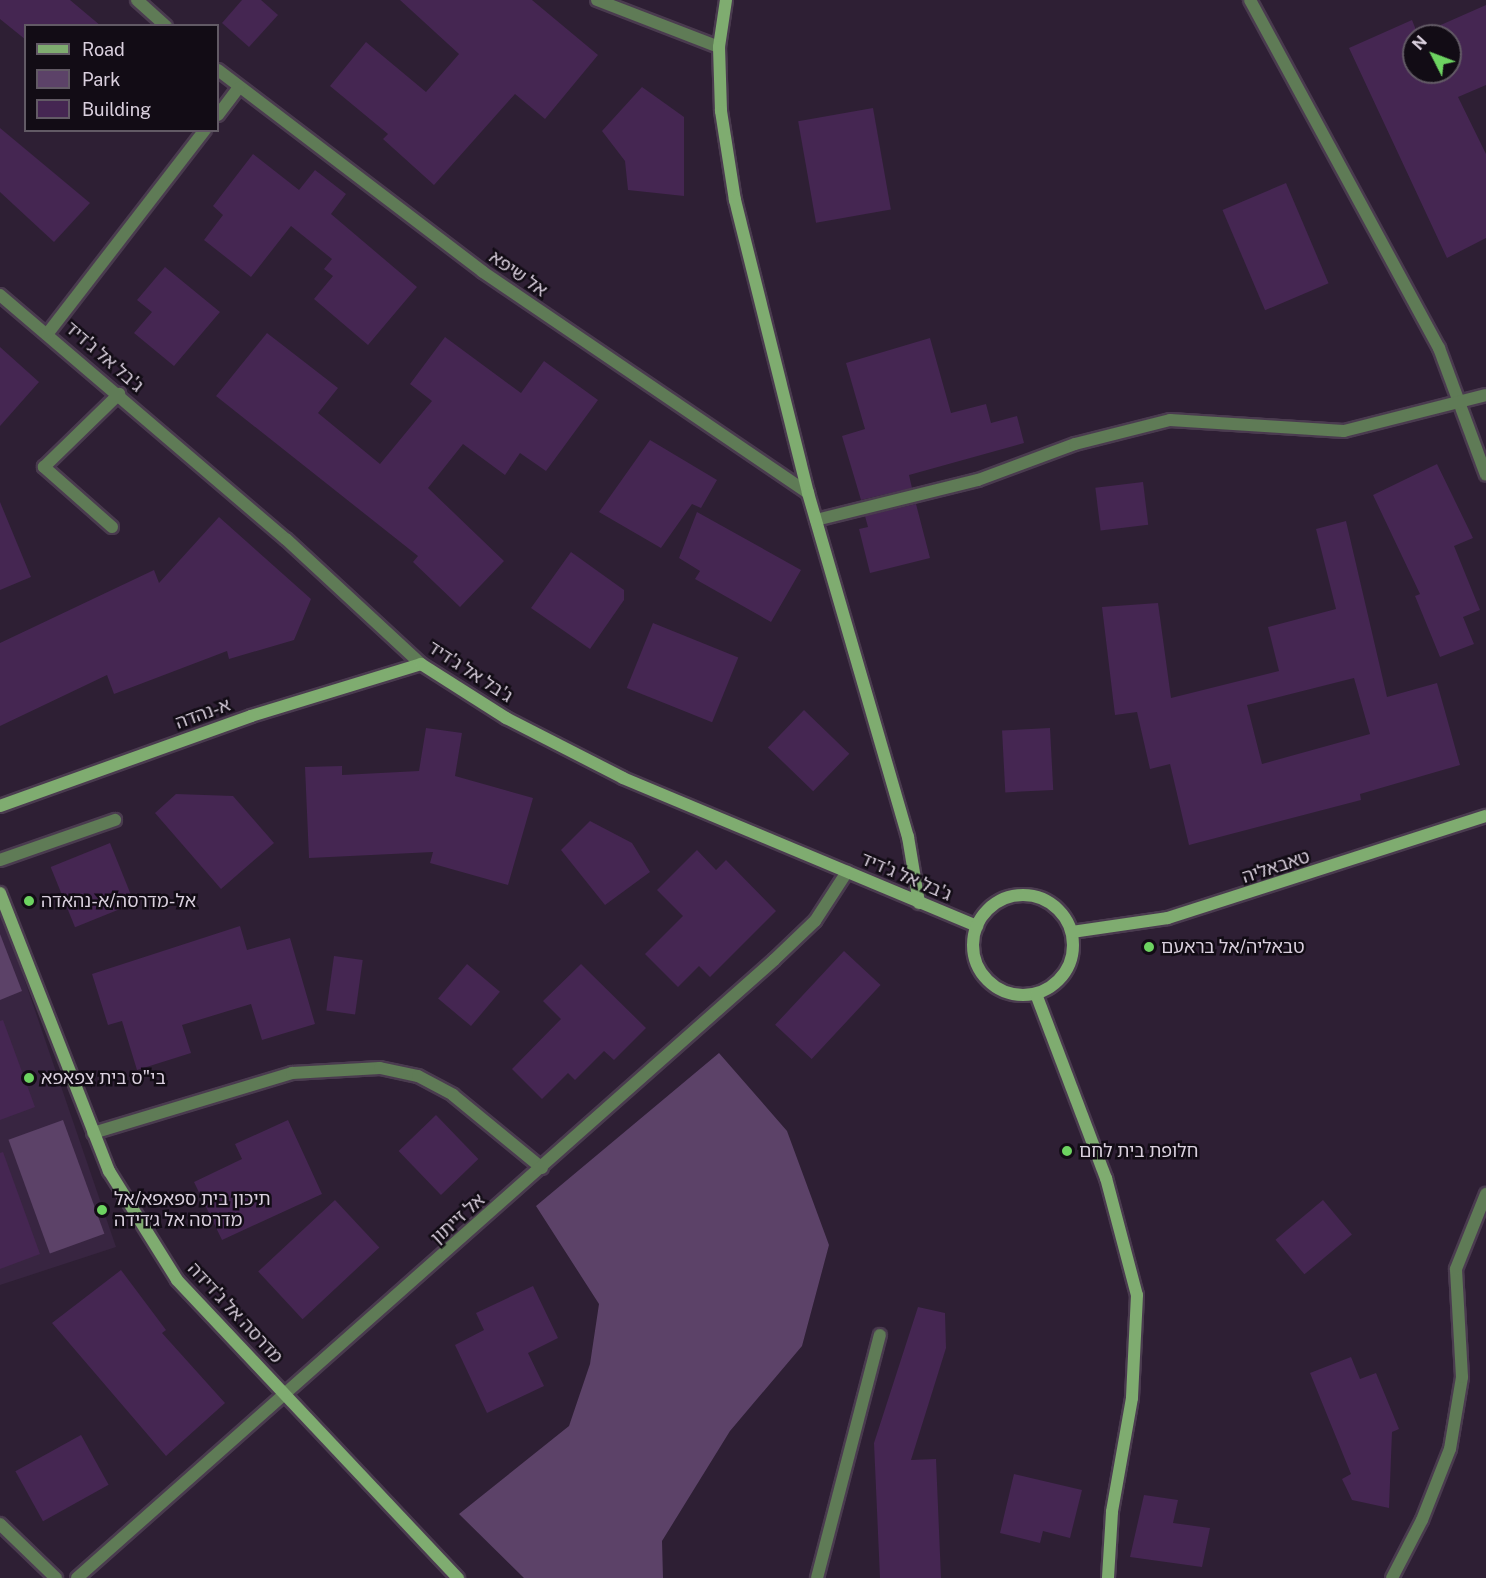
<!DOCTYPE html>
<meta charset="utf-8">
<style>
body{margin:0}
#map{position:relative;width:1486px;height:1578px;overflow:hidden;background:#2e1f34;font-family:"Public Sans","Noto Sans Hebrew",sans-serif}
div>[style]{position:absolute}
.built>*{inset:0;background:#382541}
.green>*{inset:0;background:#5c4268;transform-origin:0 0}
.building>*{inset:0;background:#452652;transform-origin:0 0}
.roads{filter:drop-shadow(2px 0 #4a3b4f) drop-shadow(-2px 0 #4a3b4f) drop-shadow(0 2px #4a3b4f) drop-shadow(0 -2px #4a3b4f)}
.lane>*{height:12px;margin:-6px;padding:0 6px;transform-origin:6px;border-radius:6px;background:#5f7b56}
.street>*{height:12px;margin:-6px;padding:0 6px;transform-origin:6px;border-radius:6px;background:#5f7b56}
.secondary>*{height:12px;margin:-6px;padding:0 6px;transform-origin:6px;border-radius:6px;background:#7fac70}
.secondary>.ring{margin:-6px;padding:0;box-sizing:content-box;background:none;border:12px solid #7fac70;border-radius:50%}
.dots>*{width:16px;height:16px;translate:-50% -50%;box-sizing:border-box;border:3px solid #120c15;border-radius:50%}
span{translate:-50% -50%;white-space:nowrap;text-align:center;line-height:1.15;-webkit-text-stroke:5px #120c15;paint-order:stroke}
.street-label{font-size:18px;color:#dad0de}
.poi-label{font-size:18px;color:#dad0de}
.left{translate:0 -50%;text-align:left}
.legend{position:absolute;left:24px;top:24px;width:195px;height:108px;box-sizing:border-box;background:#120c15;border:2px solid #625a65;margin:0;padding:8px 10px;list-style:none;font-size:18px;color:#dad0de}
.legend li{display:flex;align-items:center;gap:12px;height:30px}
.legend b{width:30px;border:2px solid #625a65}
.north{position:absolute;left:1402px;top:24px;width:60px;height:60px;box-sizing:border-box;background:#120c15;border:2px solid #625a65;border-radius:50%;rotate:312deg;font-size:16px;font-weight:700;line-height:24px;text-align:center;color:#dad0de}
.north::after{content:'';display:block;margin:auto;width:21px;height:27px;background:#6dd361;clip-path:polygon(50% 0,100% 100%,50% 72%,0 100%)}
</style>
<div id="map">
<div class="built">
<div style="clip-path:polygon(0 908px,116px 1247px,0 1285px)"></div>
</div>
<div class="green">
<div style="clip-path:polygon(0 934px,22px 991px,0 1000px)"></div>
<div style="clip-path:polygon(719px 1053px,787px 1131px,829px 1245px,802px 1346px,730px 1431px,662px 1541px,663px 1578px,524px 1578px,459px 1514px,569px 1426px,590px 1364px,599px 1304px,536px 1206px)"></div>
<div style="left:63px;top:1120px;width:121px;height:58px;rotate:70deg"></div>
</div>
<div class="building">
<div style="clip-path:polygon(0 0,70px 0,101px 26px,26px 26px,26px 40px,0 19px)"></div>
<div style="clip-path:polygon(242px 0,261px 0,278px 15px,249px 47px,222px 23px)"></div>
<div style="clip-path:polygon(400px 0,532px 0,598px 55px,545px 119px,515px 94px,434px 185px,383px 139px,388px 134px,330px 86px,366px 42px,426px 92px,459px 54px)"></div>
<div style="clip-path:polygon(evenodd,1486px 5px,1486px 85px,1458px 97px,1486px 154px,1486px 238px,1447px 258px,1349px 48px,1412px 20px,1418px 35px,1486px 5px,1414px 36px,1450px 36px,1450px 72px,1414px 72px,1414px 36px)"></div>
<div style="clip-path:polygon(642px 87px,684px 117px,684px 196px,628px 190px,625px 161px,602px 131px)"></div>
<div style="left:873px;top:108px;width:103px;height:76px;rotate:80deg"></div>
<div style="clip-path:polygon(0 128px,90px 203px,54px 242px,0 192px)"></div>
<div style="clip-path:polygon(253px 154px,299px 190px,315px 170px,346px 194px,331px 214px,417px 287px,368px 345px,314px 299px,333px 276px,324px 269px,332px 259px,291px 226px,251px 277px,204px 240px,223px 215px,213px 206px)"></div>
<div style="left:1286px;top:183px;width:109px;height:69px;rotate:67deg"></div>
<div style="clip-path:polygon(165px 267px,220px 312px,174px 366px,134px 333px,152px 312px,137px 300px)"></div>
<div style="clip-path:polygon(267px 333px,338px 388px,318px 413px,380px 464px,432px 401px,410px 384px,445px 337px,521px 393px,544px 361px,598px 400px,546px 471px,520px 453px,505px 475px,463px 444px,428px 488px,504px 561px,460px 607px,413px 562px,418px 556px,216px 396px)"></div>
<div style="clip-path:polygon(930px 338px,951px 413px,986px 404px,991px 423px,1017px 416px,1024px 443px,909px 475px,912px 488px,861px 500px,842px 436px,865px 429px,846px 363px)"></div>
<div style="clip-path:polygon(0 347px,39px 382px,0 426px)"></div>
<div style="clip-path:polygon(650px 440px,717px 480px,701px 508px,692px 504px,661px 548px,599px 512px)"></div>
<div style="clip-path:polygon(1437px 464px,1473px 538px,1454px 546px,1480px 610px,1463px 617px,1474px 644px,1440px 657px,1415px 596px,1420px 594px,1373px 495px)"></div>
<div style="left:1143px;top:482px;width:43px;height:48px;rotate:83deg"></div>
<div style="clip-path:polygon(0 502px,31px 577px,0 590px)"></div>
<div style="clip-path:polygon(916px 504px,930px 558px,870px 573px,859px 529px,868px 527px,865px 516px)"></div>
<div style="clip-path:polygon(697px 512px,801px 570px,771px 622px,695px 579px,700px 571px,679px 558px)"></div>
<div style="clip-path:polygon(219px 517px,311px 599px,294px 640px,229px 659px,227px 651px,114px 694px,107px 675px,0 726px,0 643px,154px 570px,159px 583px)"></div>
<div style="clip-path:polygon(evenodd,1346px 521px,1387px 697px,1437px 683px,1460px 765px,1360px 794px,1361px 800px,1189px 845px,1170px 764px,1150px 769px,1137px 712px,1115px 715px,1102px 607px,1158px 603px,1171px 698px,1279px 671px,1268px 627px,1336px 609px,1316px 529px,1346px 521px,1354px 678px,1370px 734px,1262px 764px,1247px 705px,1354px 678px)"></div>
<div style="clip-path:polygon(571px 552px,624px 590px,624px 600px,590px 649px,531px 608px)"></div>
<div style="left:653px;top:623px;width:92px;height:70px;rotate:22deg"></div>
<div style="left:804px;top:710px;width:63px;height:52px;rotate:44deg"></div>
<div style="clip-path:polygon(426px 728px,462px 733px,455px 776px,533px 798px,508px 885px,430px 863px,433px 852px,309px 858px,305px 767px,342px 766px,342px 775px,419px 771px)"></div>
<div style="left:1050px;top:728px;width:62px;height:48px;rotate:87deg"></div>
<div style="clip-path:polygon(176px 794px,233px 796px,274px 843px,221px 889px,155px 813px)"></div>
<div style="clip-path:polygon(590px 821px,632px 843px,650px 872px,605px 905px,561px 850px)"></div>
<div style="left:110px;top:843px;width:65px;height:64px;rotate:68deg"></div>
<div style="clip-path:polygon(697px 850px,716px 870px,726px 860px,776px 911px,710px 977px,699px 966px,678px 987px,645px 954px,683px 916px,657px 890px)"></div>
<div style="clip-path:polygon(240px 926px,247px 950px,290px 938px,315px 1024px,262px 1040px,251px 1004px,182px 1025px,191px 1053px,137px 1070px,122px 1021px,108px 1025px,92px 974px)"></div>
<div style="left:844px;top:951px;width:50px;height:101px;rotate:43deg"></div>
<div style="left:334px;top:956px;width:29px;height:55px;rotate:8deg"></div>
<div style="left:467px;top:964px;width:43px;height:45px;rotate:40deg"></div>
<div style="clip-path:polygon(581px 964px,646px 1028px,614px 1060px,604px 1051px,575px 1080px,568px 1073px,542px 1099px,512px 1069px,561px 1019px,543px 1001px)"></div>
<div style="clip-path:polygon(3px 1020px,35px 1107px,0 1120px,0 1021px)"></div>
<div style="left:436px;top:1115px;width:61px;height:52px;rotate:46deg"></div>
<div style="clip-path:polygon(288px 1120px,322px 1194px,222px 1240px,194px 1182px,242px 1159px,235px 1144px)"></div>
<div style="clip-path:polygon(3px 1152px,40px 1254px,0 1269px,0 1153px)"></div>
<div style="left:335px;top:1200px;width:65px;height:105px;rotate:47deg"></div>
<div style="left:1323px;top:1200px;width:45px;height:62px;rotate:50deg"></div>
<div style="clip-path:polygon(121px 1270px,166px 1330px,162px 1333px,225px 1403px,166px 1456px,52px 1323px)"></div>
<div style="clip-path:polygon(533px 1286px,558px 1338px,528px 1353px,544px 1386px,487px 1413px,455px 1345px,484px 1330px,476px 1313px)"></div>
<div style="clip-path:polygon(918px 1307px,945px 1313px,946px 1348px,911px 1460px,936px 1459px,941px 1578px,880px 1578px,874px 1443px)"></div>
<div style="clip-path:polygon(1351px 1357px,1360px 1379px,1376px 1373px,1399px 1429px,1392px 1432px,1389px 1508px,1352px 1500px,1342px 1479px,1351px 1474px,1310px 1373px)"></div>
<div style="left:81px;top:1435px;width:57px;height:75px;rotate:61deg"></div>
<div style="clip-path:polygon(1014px 1474px,1082px 1490px,1070px 1538px,1043px 1531px,1040px 1543px,1000px 1533px)"></div>
<div style="clip-path:polygon(1144px 1495px,1178px 1500px,1173px 1523px,1210px 1528px,1202px 1567px,1130px 1557px)"></div>
</div>
<div class="roads">
<div class="lane">
<div style="left:112px;top:527px;width:91px;rotate:-138.6deg"></div>
<div style="left:44px;top:467px;width:105px;rotate:-44.2deg"></div>
<div style="left:0;top:860px;width:122px;rotate:-19.2deg"></div>
<div style="left:1392px;top:1578px;width:65px;rotate:-62.7deg"></div>
<div style="left:1422px;top:1520px;width:76px;rotate:-68.5deg"></div>
<div style="left:1450px;top:1449px;width:73px;rotate:-80.5deg"></div>
<div style="left:1462px;top:1377px;width:108px;rotate:-93.2deg"></div>
<div style="left:1456px;top:1269px;width:81px;rotate:-68.2deg"></div>
</div>
<div class="street">
<div style="left:137px;top:0;width:39px;rotate:42deg"></div>
<div style="left:597px;top:0;width:131px;rotate:21.1deg"></div>
<div style="left:1250px;top:0;width:396px;rotate:61.5deg"></div>
<div style="left:1439px;top:348px;width:135px;rotate:69.7deg"></div>
<div style="left:218px;top:70px;width:333px;rotate:37.3deg"></div>
<div style="left:483px;top:272px;width:393px;rotate:34.2deg"></div>
<div style="left:218px;top:115px;width:34px;rotate:-53deg"></div>
<div style="left:0;top:295px;width:376px;rotate:40.5deg"></div>
<div style="left:286px;top:539px;width:184px;rotate:42.8deg"></div>
<div style="left:48px;top:333px;width:257px;rotate:-52.3deg"></div>
<div style="left:816px;top:520px;width:167px;rotate:-13.9deg"></div>
<div style="left:978px;top:480px;width:103px;rotate:-20.4deg"></div>
<div style="left:1075px;top:444px;width:98px;rotate:-14.2deg"></div>
<div style="left:1170px;top:420px;width:174px;rotate:3.6deg"></div>
<div style="left:1344px;top:431px;width:146px;rotate:-14.2deg"></div>
<div style="left:93px;top:1133px;width:208px;rotate:-16.8deg"></div>
<div style="left:292px;top:1073px;width:88px;rotate:-3.3deg"></div>
<div style="left:380px;top:1068px;width:39px;rotate:12deg"></div>
<div style="left:418px;top:1076px;width:40px;rotate:28deg"></div>
<div style="left:453px;top:1095px;width:115px;rotate:39.4deg"></div>
<div style="left:0;top:1524px;width:78px;rotate:44deg"></div>
<div style="left:77px;top:1578px;width:932px;rotate:-41.56deg"></div>
<div style="left:774px;top:960px;width:57px;rotate:-43.6deg"></div>
<div style="left:815px;top:921px;width:59px;rotate:-56.9deg"></div>
<div style="left:817px;top:1578px;width:251px;rotate:-75.5deg"></div>
</div>
<div class="secondary">
<div style="left:726px;top:0;width:48px;rotate:98.5deg"></div>
<div style="left:719px;top:47px;width:64px;rotate:88.2deg"></div>
<div style="left:721px;top:111px;width:90px;rotate:81.1deg"></div>
<div style="left:735px;top:200px;width:302px;rotate:76deg"></div>
<div style="left:808px;top:493px;width:358px;rotate:73.8deg"></div>
<div style="left:908px;top:837px;width:67px;rotate:80.5deg"></div>
<div style="left:0;top:806px;width:267px;rotate:-19.7deg"></div>
<div style="left:251px;top:716px;width:178px;rotate:-17deg"></div>
<div style="left:421px;top:664px;width:101px;rotate:32.4deg"></div>
<div style="left:506px;top:718px;width:131px;rotate:27.1deg"></div>
<div style="left:623px;top:778px;width:384px;rotate:22.7deg"></div>
<div style="left:0;top:893px;width:299px;rotate:68.6deg"></div>
<div style="left:109px;top:1171px;width:128px;rotate:58deg"></div>
<div style="left:177px;top:1280px;width:410px;rotate:46.7deg"></div>
<div class="ring" style="left:973px;top:895px;width:88px;height:88px"></div>
<div style="left:1072px;top:932px;width:97px;rotate:-8.3deg"></div>
<div style="left:1168px;top:918px;width:334px;rotate:-17.8deg"></div>
<div style="left:1036px;top:994px;width:197px;rotate:69.2deg"></div>
<div style="left:1106px;top:1178px;width:121px;rotate:75.2deg"></div>
<div style="left:1137px;top:1295px;width:103px;rotate:92.8deg"></div>
<div style="left:1132px;top:1398px;width:116px;rotate:100deg"></div>
<div style="left:1112px;top:1512px;width:66px;rotate:93.5deg"></div>
</div>
</div>
<div class="dots">
<div style="left:29px;top:901px;background:#6dd361"></div>
<div style="left:1149px;top:947px;background:#6dd361"></div>
<div style="left:29px;top:1078px;background:#6dd361"></div>
<div style="left:1067px;top:1151px;background:#6dd361"></div>
<div style="left:102px;top:1210px;background:#6dd361"></div>
</div>
<div class="street-label">
<span style="left:518px;top:274px;rotate:35deg">אל שיפא</span>
<span style="left:104px;top:357px;rotate:41deg">ג'בל אל ג'דיד</span>
<span style="left:470px;top:672px;rotate:33deg">ג'בל אל ג'דיד</span>
<span style="left:203px;top:714px;rotate:-20deg">א-נהדה</span>
<span style="left:1276px;top:867px;rotate:-18deg">טאבאליה</span>
<span style="left:906px;top:877px;rotate:23deg">ג'בל אל ג'דיד</span>
<span style="left:458px;top:1219px;rotate:-42deg">אל זייתון</span>
<span style="left:235px;top:1313px;rotate:47deg">מדרסה אל ג'דידה</span>
</div>
<div class="poi-label">
<span class="left" style="left:41px;top:901px">אל-מדרסה/א-נהאדה</span>
<span class="left" style="left:1161px;top:947px">טבאליה/אל בראעם</span>
<span class="left" style="left:41px;top:1078px">בי"ס בית צפאפא</span>
<span class="left" style="left:1079px;top:1151px">חלופת בית לחם</span>
<span class="left" style="left:114px;top:1210px">תיכון בית ספאפא/אל<br>מדרסה אל ג׳דידה</span>
</div>
<ul class="legend">
<li><b style="height:8px;background:#7fac70"></b>Road</li>
<li><b style="height:16px;background:#5c4268"></b>Park</li>
<li><b style="height:16px;background:#452652"></b>Building</li>
</ul>
<div class="north">N</div>
</div>
